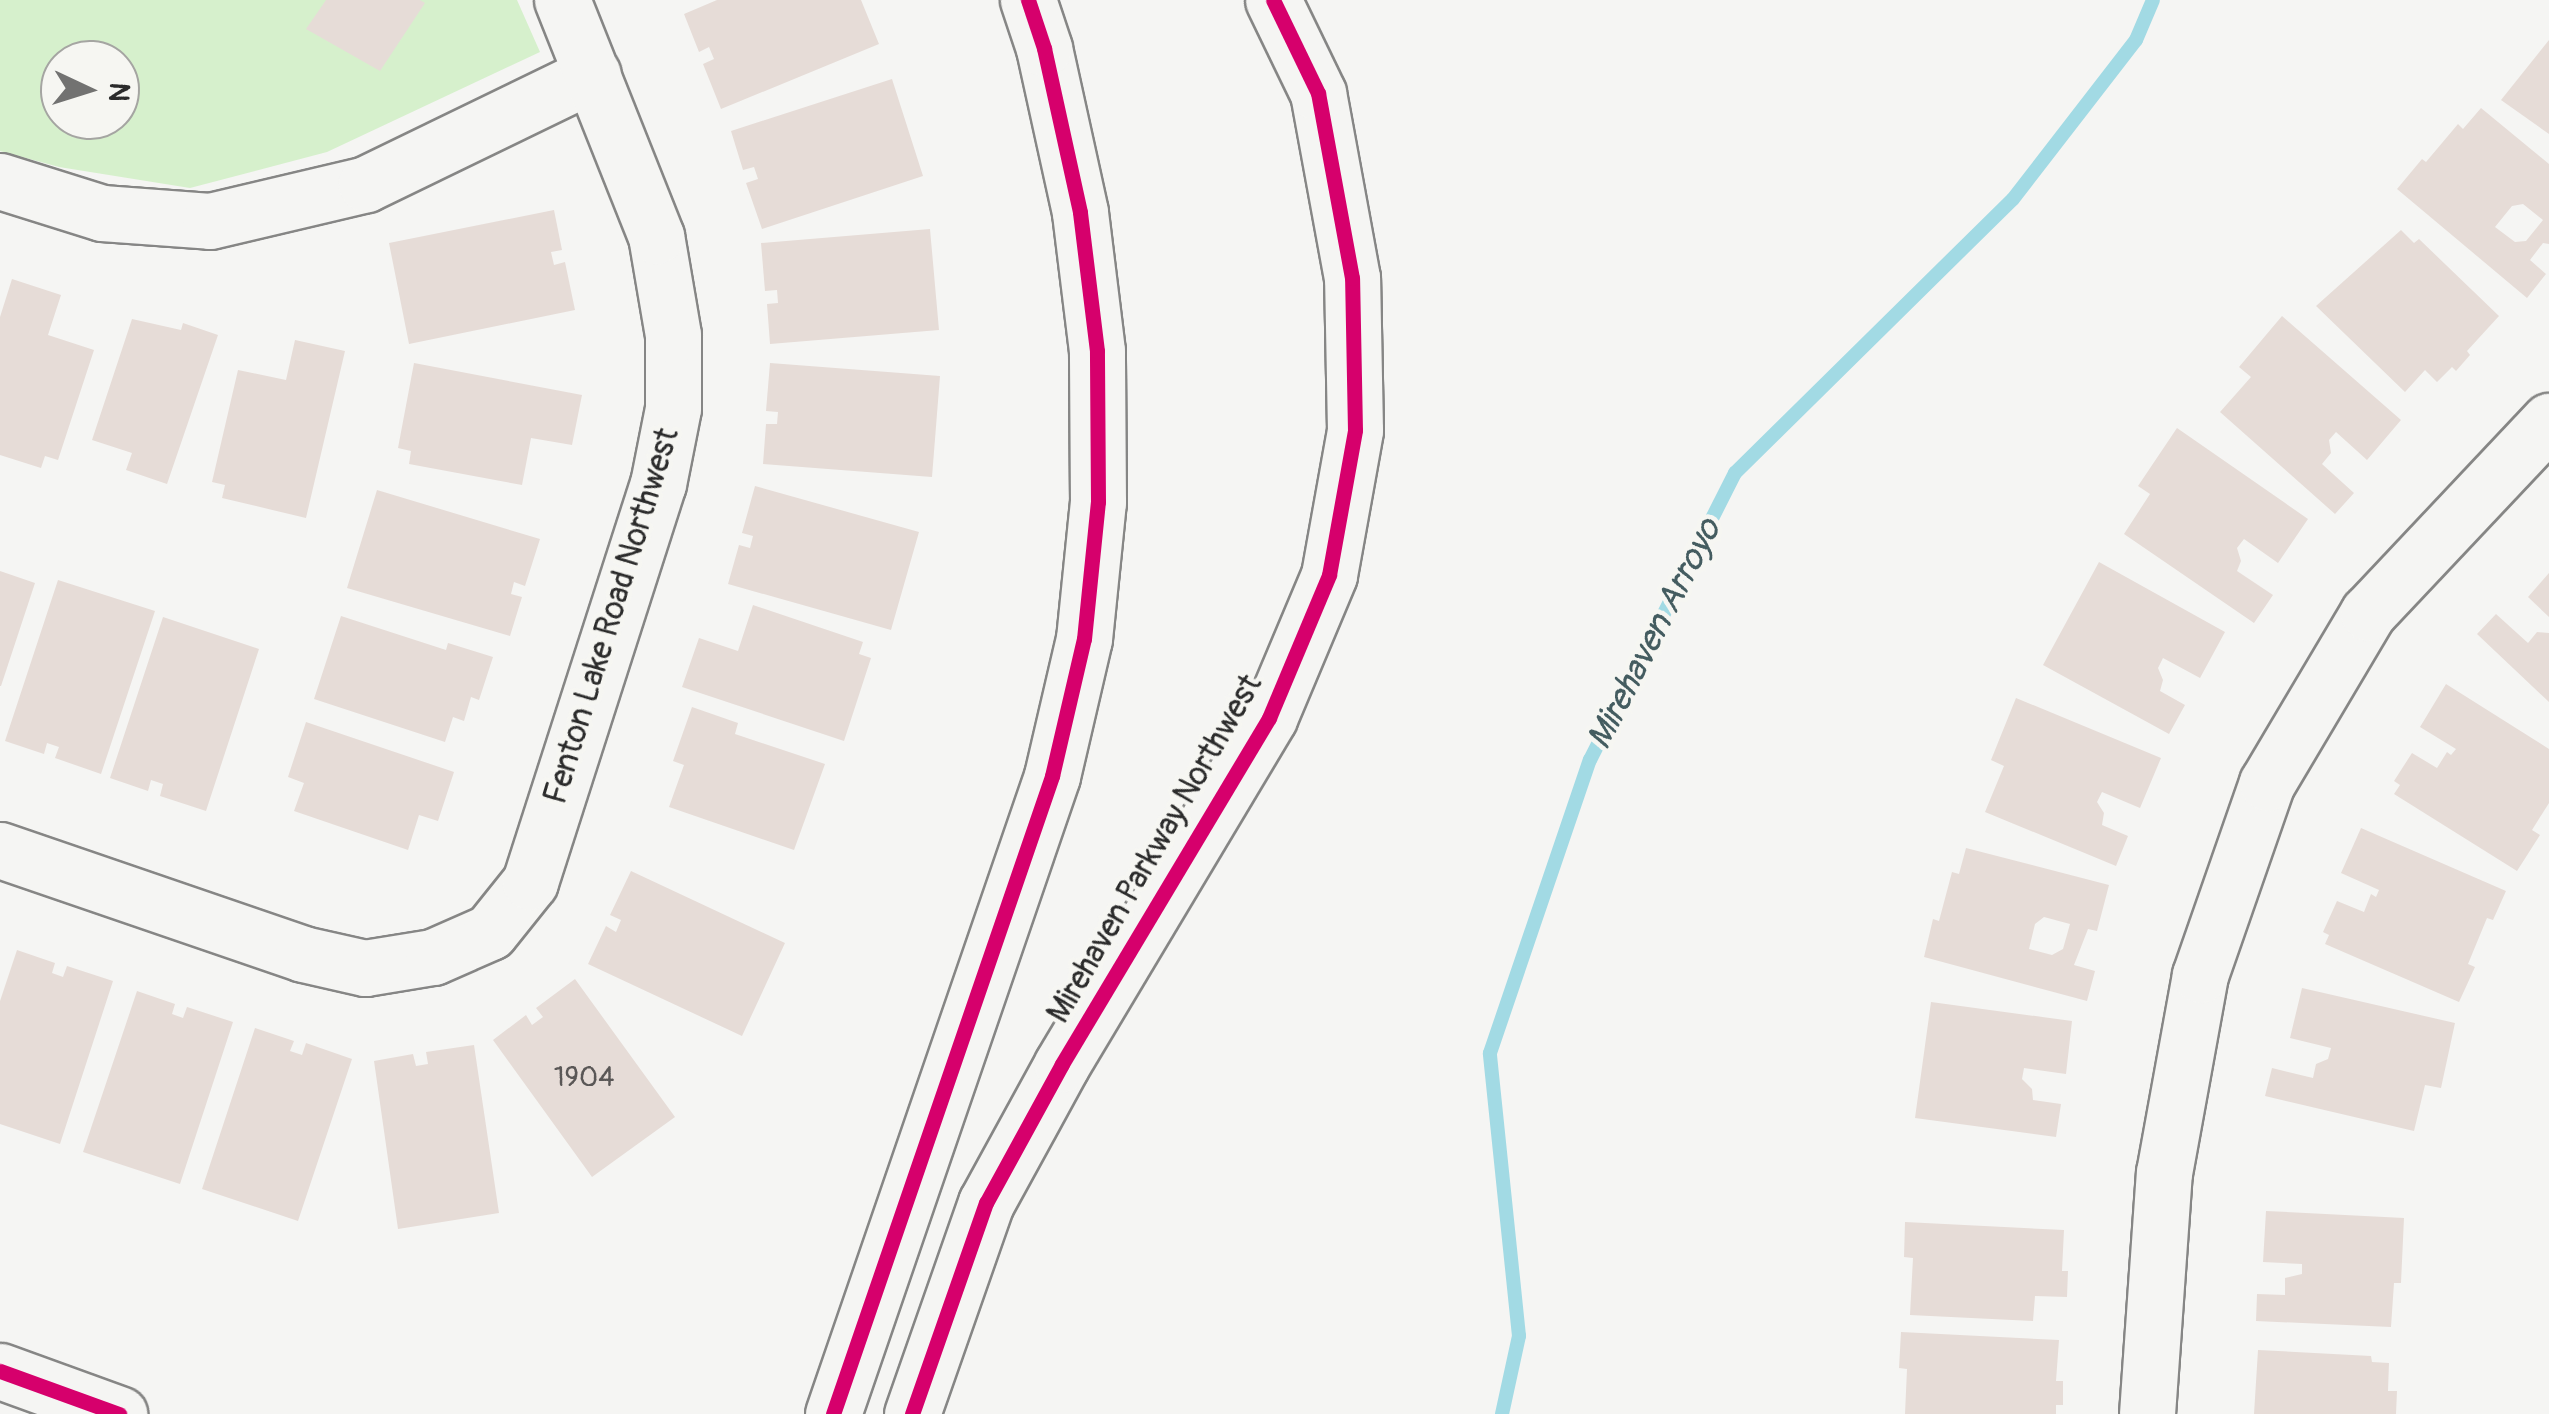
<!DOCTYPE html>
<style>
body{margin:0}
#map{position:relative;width:2549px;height:1414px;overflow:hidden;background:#f5f5f3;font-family:Pangolin,sans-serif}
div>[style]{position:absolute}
.green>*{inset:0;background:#d6f0cc}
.stream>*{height:14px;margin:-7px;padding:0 7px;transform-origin:7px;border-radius:7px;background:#a2dae4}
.building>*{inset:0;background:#e6dcd7}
.roads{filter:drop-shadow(2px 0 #868685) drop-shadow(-2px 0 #868685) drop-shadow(0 2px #868685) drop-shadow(0 -2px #868685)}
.minor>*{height:55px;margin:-27.5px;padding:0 27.5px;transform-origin:27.5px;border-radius:27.5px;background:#f5f5f3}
.tertiary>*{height:55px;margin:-27.5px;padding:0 27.5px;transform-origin:27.5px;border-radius:27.5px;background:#f5f5f3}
.secondary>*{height:55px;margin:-27.5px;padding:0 27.5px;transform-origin:27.5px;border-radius:27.5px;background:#f5f5f3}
.cycleway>*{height:15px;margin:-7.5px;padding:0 7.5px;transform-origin:7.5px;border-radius:7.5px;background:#d6006c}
span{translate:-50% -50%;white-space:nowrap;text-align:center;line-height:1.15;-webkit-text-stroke:9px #f6f6f2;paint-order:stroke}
.number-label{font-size:28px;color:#5a5756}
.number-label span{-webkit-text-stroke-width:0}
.street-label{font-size:32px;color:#2b2b2b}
.water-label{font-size:35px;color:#445c60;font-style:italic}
.north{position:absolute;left:40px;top:40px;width:100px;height:100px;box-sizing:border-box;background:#f6f6f2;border:2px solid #a5a5a2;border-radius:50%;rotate:94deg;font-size:28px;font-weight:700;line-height:40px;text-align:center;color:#2b2b2b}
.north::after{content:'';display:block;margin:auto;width:35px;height:45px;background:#727271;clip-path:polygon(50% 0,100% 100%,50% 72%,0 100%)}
</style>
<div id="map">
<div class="green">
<div style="clip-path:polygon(evenodd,0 0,517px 0,540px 52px,327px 152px,190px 188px,59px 167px,0 151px,0 0,60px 60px,120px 60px,120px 120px,60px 120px,60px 60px)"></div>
</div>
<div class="stream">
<div style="left:1502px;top:1414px;width:80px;rotate:-77.7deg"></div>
<div style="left:1519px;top:1336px;width:284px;rotate:-95.9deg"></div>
<div style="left:1490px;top:1053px;width:310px;rotate:-71.2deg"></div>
<div style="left:1590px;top:760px;width:322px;rotate:-63.2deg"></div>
<div style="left:1735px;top:473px;width:390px;rotate:-44.6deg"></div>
<div style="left:2013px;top:199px;width:201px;rotate:-52.3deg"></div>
<div style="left:2136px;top:40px;width:43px;rotate:-67deg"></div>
</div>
<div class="building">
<div style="clip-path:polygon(326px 0,420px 0,425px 3px,380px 71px,306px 29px)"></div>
<div style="clip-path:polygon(717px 0,861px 0,879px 44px,721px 109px,703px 64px,714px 59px,709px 47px,699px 52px,684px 14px)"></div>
<div style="clip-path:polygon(2549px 40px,2549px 134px,2501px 100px)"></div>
<div style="clip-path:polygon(892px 79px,923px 176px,762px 229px,746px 183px,758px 179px,754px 167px,743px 170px,731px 131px)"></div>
<div style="clip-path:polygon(evenodd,2481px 108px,2549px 164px,2549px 244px,2543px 243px,2530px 260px,2546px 274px,2527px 298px,2397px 189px,2422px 159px,2426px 162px,2458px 124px,2463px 129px,2481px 108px,2523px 204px,2543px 220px,2526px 241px,2515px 242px,2495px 227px,2512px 206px,2523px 204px)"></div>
<div style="clip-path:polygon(554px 210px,562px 250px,551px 252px,554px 265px,565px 262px,575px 310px,409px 344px,389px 243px)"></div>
<div style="clip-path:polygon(930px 229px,939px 330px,770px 344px,767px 304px,778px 303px,777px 290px,765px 291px,761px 243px)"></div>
<div style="clip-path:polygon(2401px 230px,2414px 243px,2419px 239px,2499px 316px,2467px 351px,2470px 355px,2456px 371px,2452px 367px,2437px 382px,2425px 370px,2405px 392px,2316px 306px)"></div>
<div style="clip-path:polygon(12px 279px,61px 295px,48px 335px,94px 350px,58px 460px,45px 456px,41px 468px,0 455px,0 317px)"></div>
<div style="clip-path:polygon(2282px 316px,2401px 420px,2367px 460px,2336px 432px,2329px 440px,2331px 453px,2322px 464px,2354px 493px,2335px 514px,2220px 412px,2251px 377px,2239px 367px)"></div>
<div style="clip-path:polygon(132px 319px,181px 330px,183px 323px,218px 335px,167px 484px,126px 470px,132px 453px,92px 440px)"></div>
<div style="clip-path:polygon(295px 340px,345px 351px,306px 518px,222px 498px,225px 485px,212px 482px,238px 370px,286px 380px)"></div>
<div style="clip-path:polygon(414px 363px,582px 395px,572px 445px,531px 438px,522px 485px,409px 464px,411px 451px,398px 448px)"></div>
<div style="clip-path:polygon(770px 363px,940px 376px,932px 477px,763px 464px,766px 424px,777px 424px,778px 412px,766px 411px)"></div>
<div style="clip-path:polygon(2177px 428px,2308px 519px,2278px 563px,2244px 539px,2237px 548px,2241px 561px,2237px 571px,2273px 595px,2254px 623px,2124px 534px,2150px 494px,2138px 486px)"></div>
<div style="clip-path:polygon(755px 486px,919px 532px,891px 630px,728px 584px,739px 545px,750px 548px,753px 536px,742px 533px)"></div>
<div style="clip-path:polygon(377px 490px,540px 539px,525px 586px,514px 582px,511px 594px,522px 597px,510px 636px,347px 588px)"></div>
<div style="clip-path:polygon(2099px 562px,2225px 632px,2200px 678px,2163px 658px,2158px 668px,2163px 680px,2160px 691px,2185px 705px,2169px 734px,2043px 665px)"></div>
<div style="clip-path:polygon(0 571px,35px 583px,1px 686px,0 686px)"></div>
<div style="clip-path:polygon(2549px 573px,2549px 617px,2528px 597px)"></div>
<div style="clip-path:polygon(58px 580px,155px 611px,101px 774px,55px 758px,59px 747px,47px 743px,44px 754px,5px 741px)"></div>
<div style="clip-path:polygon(753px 605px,863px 642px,859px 654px,871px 658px,844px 741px,682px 687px,699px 638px,738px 651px)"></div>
<div style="clip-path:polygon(2496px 614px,2528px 643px,2537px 632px,2549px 633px,2549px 702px,2477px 634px)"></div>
<div style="clip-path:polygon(341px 616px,446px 650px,448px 643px,493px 657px,479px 700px,471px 697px,464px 721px,453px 717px,445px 742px,314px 699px)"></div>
<div style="clip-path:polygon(163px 617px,259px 649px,206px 811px,160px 796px,163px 784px,151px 780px,148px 791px,110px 778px)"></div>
<div style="clip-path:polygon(2446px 684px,2549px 749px,2549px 803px,2532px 830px,2540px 835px,2517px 871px,2394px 794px,2400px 785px,2394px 781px,2412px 753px,2437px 768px,2447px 752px,2451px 755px,2456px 749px,2420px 727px)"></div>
<div style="clip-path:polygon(2016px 698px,2161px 758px,2140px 808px,2102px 792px,2097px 802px,2104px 813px,2102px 825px,2128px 836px,2116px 866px,1985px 812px,2004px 766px,1991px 760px)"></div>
<div style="clip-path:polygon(692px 707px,738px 723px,735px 734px,825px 764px,794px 850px,669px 807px,684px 765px,673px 761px)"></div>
<div style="clip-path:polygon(306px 722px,454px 772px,438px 821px,419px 815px,408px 850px,294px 811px,304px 783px,288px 777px)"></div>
<div style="clip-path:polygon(2361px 828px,2506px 891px,2493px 920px,2487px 918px,2468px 964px,2475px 967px,2459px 1002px,2325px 944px,2329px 935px,2323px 932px,2337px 901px,2364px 912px,2371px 894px,2376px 897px,2379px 890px,2341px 873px)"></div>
<div style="clip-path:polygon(evenodd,1966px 848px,2109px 885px,2097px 931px,2088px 929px,2074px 965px,2095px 971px,2087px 1001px,1924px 957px,1933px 919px,1939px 921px,1952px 872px,1959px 874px,1966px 848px,2044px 917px,2070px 924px,2063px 949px,2052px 955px,2029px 949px,2035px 924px,2044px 917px)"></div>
<div style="clip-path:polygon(631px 871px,785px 943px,742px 1036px,588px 964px,606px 926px,616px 932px,621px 920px,610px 915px)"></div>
<div style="clip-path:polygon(17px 950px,55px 963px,52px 973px,63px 977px,67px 966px,113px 981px,60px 1144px,0 1124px,0 1001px)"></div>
<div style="clip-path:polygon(575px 979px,675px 1117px,592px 1177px,493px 1040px,526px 1015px,532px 1025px,543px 1017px,536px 1008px)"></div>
<div style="clip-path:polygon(2302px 988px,2455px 1023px,2441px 1088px,2425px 1085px,2414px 1131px,2265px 1096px,2272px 1068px,2313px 1078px,2316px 1064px,2328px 1059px,2331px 1048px,2290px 1038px)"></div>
<div style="clip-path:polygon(137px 991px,175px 1004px,172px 1014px,183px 1018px,187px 1007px,233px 1022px,180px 1184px,83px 1152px)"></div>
<div style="clip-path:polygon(1931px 1002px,2072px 1021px,2066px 1074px,2024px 1068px,2022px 1079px,2032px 1089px,2033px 1100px,2061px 1104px,2056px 1137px,1915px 1118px)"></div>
<div style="clip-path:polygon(255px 1028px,294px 1041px,290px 1051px,302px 1055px,306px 1043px,352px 1059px,298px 1221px,202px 1189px)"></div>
<div style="clip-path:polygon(474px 1045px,499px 1213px,398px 1229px,374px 1061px,413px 1054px,416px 1066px,428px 1064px,426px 1052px)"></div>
<div style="clip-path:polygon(2266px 1211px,2404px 1218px,2401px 1283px,2394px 1283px,2391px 1327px,2256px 1321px,2257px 1294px,2285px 1295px,2285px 1278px,2302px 1274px,2302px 1264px,2263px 1262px)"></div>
<div style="clip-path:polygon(1905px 1222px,2064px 1230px,2062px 1271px,2068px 1271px,2067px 1297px,2035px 1296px,2033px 1321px,1910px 1315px,1913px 1258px,1904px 1257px)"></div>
<div style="clip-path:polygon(1901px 1332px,2059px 1340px,2056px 1381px,2063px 1381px,2063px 1405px,2056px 1405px,2056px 1414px,1905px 1414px,1907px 1369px,1899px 1368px)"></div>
<div style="clip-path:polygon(2258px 1350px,2371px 1356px,2372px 1362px,2389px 1363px,2388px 1391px,2397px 1391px,2396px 1414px,2254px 1414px)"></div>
</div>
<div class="roads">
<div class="minor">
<div style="left:0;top:181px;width:107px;rotate:17.4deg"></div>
<div style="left:102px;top:213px;width:108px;rotate:4.2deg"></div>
<div style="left:210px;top:221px;width:160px;rotate:-13.3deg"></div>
<div style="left:366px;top:184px;width:252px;rotate:-25.9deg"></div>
<div style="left:0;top:850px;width:320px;rotate:18.9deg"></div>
<div style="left:303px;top:954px;width:64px;rotate:12.7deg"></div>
<div style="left:365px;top:968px;width:69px;rotate:-9.2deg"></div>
<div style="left:433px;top:957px;width:62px;rotate:-23.7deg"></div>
<div style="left:490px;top:932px;width:64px;rotate:-51.3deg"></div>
<div style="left:530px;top:882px;width:418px;rotate:-72.2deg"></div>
<div style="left:658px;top:484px;width:77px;rotate:-78.8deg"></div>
<div style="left:673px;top:408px;width:73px;rotate:-90deg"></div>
<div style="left:673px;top:335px;width:100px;rotate:-99.7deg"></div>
<div style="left:656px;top:236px;width:254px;rotate:-111.7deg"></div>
<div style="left:2147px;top:1414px;width:242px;rotate:-86deg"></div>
<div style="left:2164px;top:1173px;width:201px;rotate:-79.7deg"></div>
<div style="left:2200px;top:975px;width:203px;rotate:-70.8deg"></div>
<div style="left:2267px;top:783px;width:198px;rotate:-59.3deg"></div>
<div style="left:2368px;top:613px;width:264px;rotate:-46.7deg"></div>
</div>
<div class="tertiary">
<div style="left:833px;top:1414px;width:675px;rotate:-71.05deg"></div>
<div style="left:1052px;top:776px;width:141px;rotate:-76.9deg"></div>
<div style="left:1084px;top:639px;width:138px;rotate:-84.2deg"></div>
<div style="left:1098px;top:502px;width:151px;rotate:-90.4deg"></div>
<div style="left:1097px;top:351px;width:140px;rotate:-97deg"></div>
<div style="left:1080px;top:212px;width:168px;rotate:-102.4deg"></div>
<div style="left:1044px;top:48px;width:51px;rotate:-108.4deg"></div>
<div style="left:912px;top:1414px;width:224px;rotate:-70.7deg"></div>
<div style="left:986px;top:1203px;width:158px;rotate:-61.3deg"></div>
<div style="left:1062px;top:1064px;width:403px;rotate:-59.1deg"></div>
<div style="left:1269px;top:718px;width:155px;rotate:-67.2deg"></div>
<div style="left:1329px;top:575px;width:147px;rotate:-79.8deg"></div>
<div style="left:1355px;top:430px;width:152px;rotate:-91.1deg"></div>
<div style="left:1352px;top:278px;width:188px;rotate:-100.4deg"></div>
<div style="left:1318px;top:93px;width:103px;rotate:-115.8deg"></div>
</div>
<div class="secondary">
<div style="left:0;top:1371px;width:127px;rotate:19.9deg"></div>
</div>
</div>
<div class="cycleway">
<div style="left:0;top:1371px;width:127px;rotate:19.9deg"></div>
<div style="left:833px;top:1414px;width:675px;rotate:-71.05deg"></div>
<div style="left:1052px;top:776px;width:141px;rotate:-76.9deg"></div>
<div style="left:1084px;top:639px;width:138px;rotate:-84.2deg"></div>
<div style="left:1098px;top:502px;width:151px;rotate:-90.4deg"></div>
<div style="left:1097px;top:351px;width:140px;rotate:-97deg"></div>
<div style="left:1080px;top:212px;width:168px;rotate:-102.4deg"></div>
<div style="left:1044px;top:48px;width:51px;rotate:-108.4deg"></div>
<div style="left:912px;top:1414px;width:224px;rotate:-70.7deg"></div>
<div style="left:986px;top:1203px;width:158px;rotate:-61.3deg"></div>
<div style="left:1062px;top:1064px;width:403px;rotate:-59.1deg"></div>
<div style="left:1269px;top:718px;width:155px;rotate:-67.2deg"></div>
<div style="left:1329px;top:575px;width:147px;rotate:-79.8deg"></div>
<div style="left:1355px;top:430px;width:152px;rotate:-91.1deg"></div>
<div style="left:1352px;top:278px;width:188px;rotate:-100.4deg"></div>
<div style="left:1318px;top:93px;width:103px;rotate:-115.8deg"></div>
</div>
<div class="number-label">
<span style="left:584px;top:1078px">1904</span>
</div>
<div class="street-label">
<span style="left:612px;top:616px;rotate:-73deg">Fenton Lake Road Northwest</span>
<span style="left:1155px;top:849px;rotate:-60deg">Mirehaven Parkway Northwest</span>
</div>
<div class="water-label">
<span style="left:1654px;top:634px;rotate:-63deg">Mirehaven Arroyo</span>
</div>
<div class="north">N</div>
</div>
